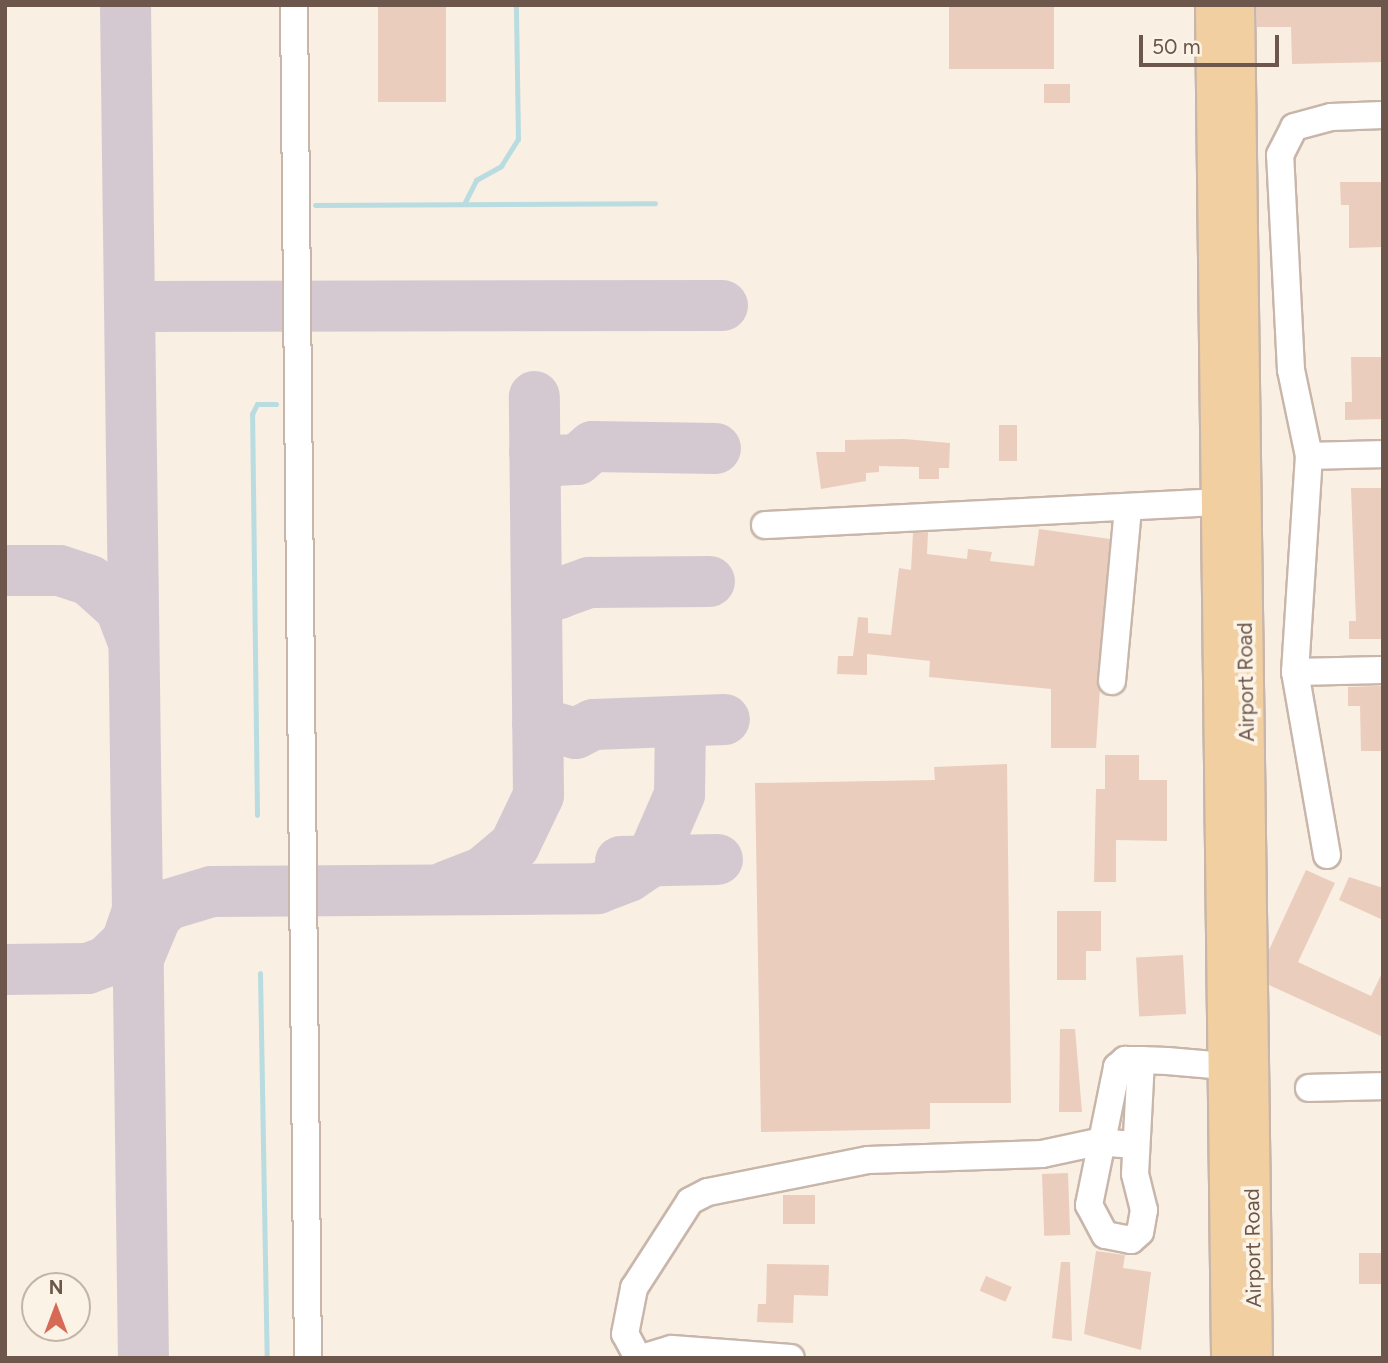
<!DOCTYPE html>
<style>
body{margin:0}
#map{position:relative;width:1388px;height:1363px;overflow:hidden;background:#f9efe2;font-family:Figtree,sans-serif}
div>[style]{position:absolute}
.stream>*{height:5px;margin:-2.5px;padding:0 2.5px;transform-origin:2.5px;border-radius:2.5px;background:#b9dce0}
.taxiway>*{height:51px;margin:-25.5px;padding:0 25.5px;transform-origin:25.5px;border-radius:25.5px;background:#d5c9d1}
.building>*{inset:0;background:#ebcdbd;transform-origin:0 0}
.roads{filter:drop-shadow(2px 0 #c8b6ab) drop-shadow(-2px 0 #c8b6ab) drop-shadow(0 2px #c8b6ab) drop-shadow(0 -2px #c8b6ab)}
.minor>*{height:26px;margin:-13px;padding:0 13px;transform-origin:13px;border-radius:13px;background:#fff}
.major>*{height:33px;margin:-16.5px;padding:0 16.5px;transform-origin:16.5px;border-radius:16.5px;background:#f1cfa1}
span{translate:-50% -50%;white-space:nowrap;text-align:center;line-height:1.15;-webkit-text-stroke:7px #fcf3e7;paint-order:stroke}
.street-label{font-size:21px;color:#6d564c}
.frame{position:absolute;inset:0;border:7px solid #6d564c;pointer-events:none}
.north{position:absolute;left:21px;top:1272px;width:70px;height:70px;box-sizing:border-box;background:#fcf3e7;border:2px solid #c3b4a9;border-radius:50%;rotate:0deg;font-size:19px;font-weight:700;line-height:28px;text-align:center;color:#6d564c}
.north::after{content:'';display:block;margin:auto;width:24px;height:32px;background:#d66a54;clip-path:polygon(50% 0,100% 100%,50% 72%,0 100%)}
.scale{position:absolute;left:1139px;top:35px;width:140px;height:32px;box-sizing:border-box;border:4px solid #6d564c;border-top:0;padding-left:9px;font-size:21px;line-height:24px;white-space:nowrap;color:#6d564c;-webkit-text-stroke:5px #fcf3e7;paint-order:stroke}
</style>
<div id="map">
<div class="stream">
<div style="left:464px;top:204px;width:27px;rotate:-63deg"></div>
<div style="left:476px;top:180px;width:29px;rotate:-29deg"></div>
<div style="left:501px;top:166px;width:32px;rotate:-58deg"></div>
<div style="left:518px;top:139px;width:134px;rotate:-90.9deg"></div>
<div style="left:315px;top:205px;width:340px;rotate:-0.3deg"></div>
<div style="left:257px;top:815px;width:401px;rotate:-90.7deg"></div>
<div style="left:252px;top:414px;width:11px;rotate:-63deg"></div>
<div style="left:257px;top:404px;width:19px"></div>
<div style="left:260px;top:973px;width:385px;rotate:89deg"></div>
</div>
<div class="taxiway">
<div style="left:125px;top:5px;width:1353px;rotate:89.24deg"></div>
<div style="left:129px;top:306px;width:593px;rotate:-0.1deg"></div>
<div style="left:534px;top:451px;width:23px;rotate:23deg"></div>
<div style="left:555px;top:460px;width:22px;rotate:-3deg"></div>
<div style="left:577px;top:459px;width:20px;rotate:-41deg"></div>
<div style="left:592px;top:446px;width:123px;rotate:0.9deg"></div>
<div style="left:5px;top:570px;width:54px"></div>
<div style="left:59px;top:570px;width:32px;rotate:18deg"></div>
<div style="left:89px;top:580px;width:42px;rotate:42.1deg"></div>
<div style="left:120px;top:608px;width:36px;rotate:69deg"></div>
<div style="left:536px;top:582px;width:25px;rotate:27deg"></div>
<div style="left:558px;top:593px;width:33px;rotate:-20deg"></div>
<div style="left:589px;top:582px;width:120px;rotate:-0.5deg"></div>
<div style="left:537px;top:722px;width:40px;rotate:16deg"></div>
<div style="left:575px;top:733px;width:20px;rotate:-27deg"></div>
<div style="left:593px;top:724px;width:131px;rotate:-2.2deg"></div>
<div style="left:620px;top:861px;width:97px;rotate:-1.2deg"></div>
<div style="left:445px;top:886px;width:40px;rotate:-21deg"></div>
<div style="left:482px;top:872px;width:42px;rotate:-40.2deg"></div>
<div style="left:514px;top:845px;width:55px;rotate:-64.4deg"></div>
<div style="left:538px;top:795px;width:399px;rotate:-90.6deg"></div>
<div style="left:138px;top:958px;width:47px;rotate:-67.3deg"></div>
<div style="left:156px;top:915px;width:16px;rotate:-43deg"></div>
<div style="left:168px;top:904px;width:45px;rotate:-16.8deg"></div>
<div style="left:211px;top:891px;width:386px;rotate:-0.4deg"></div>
<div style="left:597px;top:888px;width:33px;rotate:-21deg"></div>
<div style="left:628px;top:876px;width:27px;rotate:-34deg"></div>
<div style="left:650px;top:861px;width:73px;rotate:-66.6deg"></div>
<div style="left:679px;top:794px;width:73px;rotate:-89.2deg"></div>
<div style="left:5px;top:969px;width:82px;rotate:-0.7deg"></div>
<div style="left:87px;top:968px;width:20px;rotate:-20deg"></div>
<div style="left:106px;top:961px;width:28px;rotate:-44deg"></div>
<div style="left:126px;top:942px;width:37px;rotate:-71deg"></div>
</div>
<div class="building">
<div style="left:378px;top:5px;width:68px;height:97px"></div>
<div style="left:949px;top:5px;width:105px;height:64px"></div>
<div style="clip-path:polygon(1256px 5px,1383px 5px,1383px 62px,1292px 64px,1291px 27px,1257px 27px)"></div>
<div style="left:1044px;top:84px;width:26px;height:19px"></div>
<div style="clip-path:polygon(1340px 182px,1383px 182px,1383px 247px,1349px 248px,1349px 205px,1341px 205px)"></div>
<div style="clip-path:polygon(1351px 357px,1383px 357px,1383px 419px,1345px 420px,1345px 402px,1352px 402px)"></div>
<div style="left:999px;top:425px;width:18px;height:36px"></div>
<div style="clip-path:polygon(904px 439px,950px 443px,949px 468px,939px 468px,939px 479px,919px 479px,919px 467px,879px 466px,879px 472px,866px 473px,866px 481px,821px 489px,816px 452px,845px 452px,845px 440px)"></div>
<div style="clip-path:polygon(1351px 488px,1383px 488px,1383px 639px,1349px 639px,1349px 621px,1356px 621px)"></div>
<div style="clip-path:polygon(1039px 529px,1110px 539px,1096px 748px,1051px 748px,1051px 689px,929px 677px,930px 661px,867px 654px,867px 675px,837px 674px,838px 656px,853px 656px,858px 617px,868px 618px,868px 633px,891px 635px,899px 568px,911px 570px,913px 533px,928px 532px,927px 554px,967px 559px,968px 549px,992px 552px,990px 561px,1034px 566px)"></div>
<div style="clip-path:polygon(1376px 686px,1383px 686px,1383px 751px,1361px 751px,1360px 706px,1348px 706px,1348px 687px)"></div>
<div style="clip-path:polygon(1105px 755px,1139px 755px,1139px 780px,1167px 780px,1167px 841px,1116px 840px,1116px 882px,1094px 882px,1096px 789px,1105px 789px)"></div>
<div style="clip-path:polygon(1007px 764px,1011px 1103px,930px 1103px,930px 1129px,761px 1132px,755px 783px,935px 780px,934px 767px)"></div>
<div style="clip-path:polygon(1306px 870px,1335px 883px,1298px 962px,1371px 996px,1383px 971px,1383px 1037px,1269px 985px,1269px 950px)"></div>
<div style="clip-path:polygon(1349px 877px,1383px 888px,1383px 920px,1339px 900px)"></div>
<div style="clip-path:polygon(1057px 911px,1101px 911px,1101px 951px,1086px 951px,1086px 980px,1057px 980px)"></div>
<div style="left:1183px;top:955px;width:59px;height:47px;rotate:87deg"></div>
<div style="clip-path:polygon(1060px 1029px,1075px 1029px,1082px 1112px,1059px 1112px)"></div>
<div style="left:1068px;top:1173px;width:62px;height:26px;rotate:88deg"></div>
<div style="left:783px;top:1195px;width:32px;height:29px"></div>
<div style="clip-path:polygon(1096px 1251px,1125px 1255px,1123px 1268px,1151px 1272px,1141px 1350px,1084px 1334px)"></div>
<div style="left:1359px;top:1253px;width:24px;height:31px"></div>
<div style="clip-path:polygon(1061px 1262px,1070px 1262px,1072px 1341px,1052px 1338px)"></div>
<div style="clip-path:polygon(767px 1264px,829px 1265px,828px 1296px,794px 1295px,793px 1323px,757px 1322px,758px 1304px,766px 1304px)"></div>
<div style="left:986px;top:1276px;width:28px;height:16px;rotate:23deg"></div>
</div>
<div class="roads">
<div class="minor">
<div style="left:294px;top:5px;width:1353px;rotate:89.41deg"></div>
<div style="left:1309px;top:456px;width:74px;rotate:-1.5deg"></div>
<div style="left:765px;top:525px;width:454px;rotate:-2.9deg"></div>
<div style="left:1295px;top:672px;width:88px;rotate:-1.3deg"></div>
<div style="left:1112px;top:681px;width:172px;rotate:-84.7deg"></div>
<div style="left:1327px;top:855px;width:186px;rotate:-99.9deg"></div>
<div style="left:1295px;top:672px;width:216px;rotate:-86.3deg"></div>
<div style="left:1309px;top:456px;width:88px;rotate:-101.8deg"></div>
<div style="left:1291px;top:370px;width:215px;rotate:-92.9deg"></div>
<div style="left:1280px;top:155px;width:31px;rotate:-63deg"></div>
<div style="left:1294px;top:127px;width:38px;rotate:-15deg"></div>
<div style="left:1331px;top:117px;width:52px;rotate:-2.2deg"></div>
<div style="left:1141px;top:1060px;width:114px;rotate:93deg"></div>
<div style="left:1135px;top:1174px;width:37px;rotate:76deg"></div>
<div style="left:1144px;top:1210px;width:22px;rotate:100deg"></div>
<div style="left:1140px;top:1232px;width:12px;rotate:138deg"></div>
<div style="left:1131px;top:1240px;width:26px;rotate:-169deg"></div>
<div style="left:1105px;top:1235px;width:34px;rotate:-118deg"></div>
<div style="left:1089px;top:1205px;width:141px;rotate:-78.5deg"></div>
<div style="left:1117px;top:1067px;width:11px;rotate:-41deg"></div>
<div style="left:1125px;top:1060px;width:16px"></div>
<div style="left:1141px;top:1060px;width:26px;rotate:2deg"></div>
<div style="left:1167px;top:1061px;width:58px;rotate:4.9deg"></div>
<div style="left:1309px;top:1088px;width:74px;rotate:-1.5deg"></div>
<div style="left:638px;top:1358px;width:27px;rotate:-118deg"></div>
<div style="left:625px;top:1334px;width:47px;rotate:-78.9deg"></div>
<div style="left:634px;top:1288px;width:103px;rotate:-57.2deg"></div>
<div style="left:690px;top:1201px;width:20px;rotate:-27deg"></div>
<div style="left:708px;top:1192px;width:163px;rotate:-11.3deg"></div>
<div style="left:868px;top:1160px;width:174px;rotate:-2deg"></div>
<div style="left:1042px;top:1154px;width:57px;rotate:-12.1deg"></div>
<div style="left:1098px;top:1142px;width:38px;rotate:5deg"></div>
<div style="left:642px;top:1358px;width:31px;rotate:-17deg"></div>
<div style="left:672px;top:1349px;width:119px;rotate:4.3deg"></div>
</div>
<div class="major">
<div style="left:1212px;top:5px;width:1353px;rotate:89.32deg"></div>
<div style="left:1237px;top:5px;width:1353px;rotate:89.24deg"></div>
</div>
</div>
<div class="street-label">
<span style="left:1246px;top:682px;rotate:-91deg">Airport Road</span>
<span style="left:1253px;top:1248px;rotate:-91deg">Airport Road</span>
</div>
<div class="frame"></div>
<div class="north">N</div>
<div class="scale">50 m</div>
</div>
